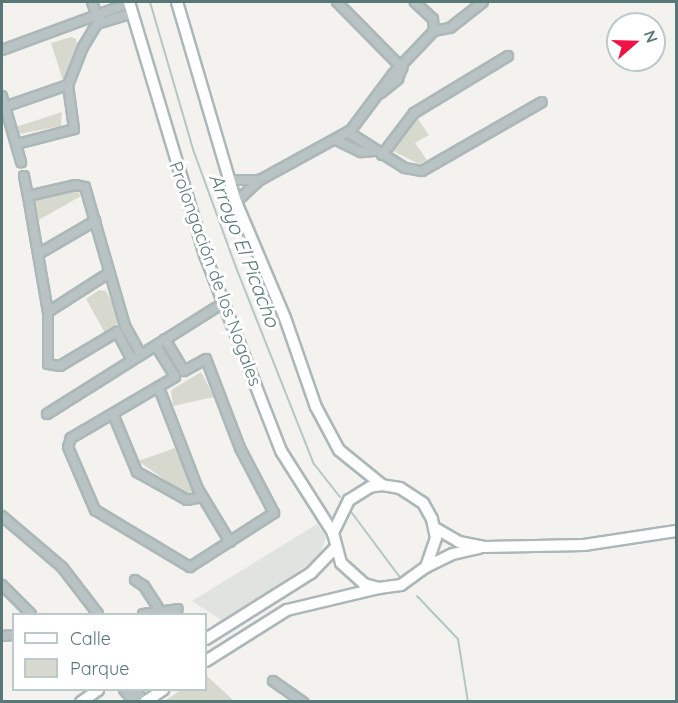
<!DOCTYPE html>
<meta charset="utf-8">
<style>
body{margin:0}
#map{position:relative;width:678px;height:703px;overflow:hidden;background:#f4f2ef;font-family:Quicksand,sans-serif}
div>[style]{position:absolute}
.built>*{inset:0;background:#e1e3e1}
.green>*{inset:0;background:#d8d9ce}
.stream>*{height:2px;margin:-1px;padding:0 1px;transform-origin:1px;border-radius:1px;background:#b3c7c4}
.roads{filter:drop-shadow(2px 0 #acb8b8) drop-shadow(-2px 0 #acb8b8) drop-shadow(0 2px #acb8b8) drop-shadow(0 -2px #acb8b8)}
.street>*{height:8px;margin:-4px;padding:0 4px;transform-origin:4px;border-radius:4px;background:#b9c3c3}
.secondary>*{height:10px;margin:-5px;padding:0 5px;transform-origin:5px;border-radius:5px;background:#fff}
span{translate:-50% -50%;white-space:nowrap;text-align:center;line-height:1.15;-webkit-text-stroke:6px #fff;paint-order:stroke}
.street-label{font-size:18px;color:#587877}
.water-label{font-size:20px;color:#577a73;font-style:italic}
.frame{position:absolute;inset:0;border:3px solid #587877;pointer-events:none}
.legend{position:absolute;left:12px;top:613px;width:195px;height:78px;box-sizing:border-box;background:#fff;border:2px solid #bcc9c9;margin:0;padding:8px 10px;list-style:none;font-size:18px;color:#587877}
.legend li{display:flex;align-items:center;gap:12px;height:30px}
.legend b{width:30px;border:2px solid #bcc9c9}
.north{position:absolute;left:606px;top:12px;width:60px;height:60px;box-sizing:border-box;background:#fff;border:2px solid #bcc9c9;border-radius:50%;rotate:70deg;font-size:16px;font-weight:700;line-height:24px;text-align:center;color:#587877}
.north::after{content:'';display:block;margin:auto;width:21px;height:27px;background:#f11245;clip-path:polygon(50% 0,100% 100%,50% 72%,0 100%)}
</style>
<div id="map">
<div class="built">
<div style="clip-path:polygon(317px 524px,326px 538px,319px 557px,224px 622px,192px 601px)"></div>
</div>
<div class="green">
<div style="clip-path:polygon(71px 37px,76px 39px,77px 44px,63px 81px,51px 43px)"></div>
<div style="clip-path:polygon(62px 112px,61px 126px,19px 134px,16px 127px)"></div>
<div style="clip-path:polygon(418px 119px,429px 135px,415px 143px,427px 160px,419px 164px,393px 151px)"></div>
<div style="clip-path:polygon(75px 189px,81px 196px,37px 221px,34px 198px)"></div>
<div style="clip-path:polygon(99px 290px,106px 291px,118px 315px,117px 326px,105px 333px,86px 299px)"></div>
<div style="clip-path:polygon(201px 372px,214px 397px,173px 406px,171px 390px)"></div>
<div style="clip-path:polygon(175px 448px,192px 489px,191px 494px,187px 495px,138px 461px)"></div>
<div style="clip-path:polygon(206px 675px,234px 701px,164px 701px,181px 690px,206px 690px)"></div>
</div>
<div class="stream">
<div style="left:150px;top:2px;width:156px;rotate:73.7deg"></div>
<div style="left:194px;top:152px;width:126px;rotate:70deg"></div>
<div style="left:237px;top:270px;width:209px;rotate:68.4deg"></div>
<div style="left:314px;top:464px;width:42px;rotate:51.8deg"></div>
<div style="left:352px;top:513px;width:79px;rotate:53.3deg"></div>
<div style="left:417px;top:596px;width:59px;rotate:46.4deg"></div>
<div style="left:458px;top:639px;width:64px;rotate:81deg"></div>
</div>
<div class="roads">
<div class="street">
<div style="left:92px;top:2px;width:17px;rotate:69deg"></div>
<div style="left:337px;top:2px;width:93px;rotate:45.4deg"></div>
<div style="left:434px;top:31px;width:16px;rotate:-11deg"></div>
<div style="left:450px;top:28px;width:42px;rotate:-38.2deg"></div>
<div style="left:2px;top:50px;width:136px;rotate:-20.2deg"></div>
<div style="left:381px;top:93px;width:22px;rotate:-39deg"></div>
<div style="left:398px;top:79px;width:12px;rotate:-70deg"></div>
<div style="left:2px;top:96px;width:69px;rotate:73.9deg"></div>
<div style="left:7px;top:106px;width:65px;rotate:-19deg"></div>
<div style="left:348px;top:132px;width:67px;rotate:32.3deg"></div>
<div style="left:405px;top:168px;width:17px;rotate:10deg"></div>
<div style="left:422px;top:171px;width:138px;rotate:-29.9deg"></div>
<div style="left:336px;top:140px;width:28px;rotate:26deg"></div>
<div style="left:361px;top:152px;width:13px;rotate:-4deg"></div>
<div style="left:17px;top:144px;width:59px;rotate:-14.7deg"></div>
<div style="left:74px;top:129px;width:44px;rotate:-97.8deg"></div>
<div style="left:68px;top:85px;width:41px;rotate:-68.5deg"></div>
<div style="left:83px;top:47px;width:27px;rotate:-59deg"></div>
<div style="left:97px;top:24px;width:37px;rotate:-17deg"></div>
<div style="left:382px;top:155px;width:53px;rotate:-52.7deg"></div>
<div style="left:414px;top:113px;width:110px;rotate:-31.2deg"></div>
<div style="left:24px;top:176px;width:20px;rotate:79deg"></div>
<div style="left:229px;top:180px;width:29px"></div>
<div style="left:236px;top:202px;width:33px;rotate:-43deg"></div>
<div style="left:260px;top:180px;width:104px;rotate:-28.8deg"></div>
<div style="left:351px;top:130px;width:70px;rotate:-53.1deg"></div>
<div style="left:393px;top:74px;width:59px;rotate:-46.4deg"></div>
<div style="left:434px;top:31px;width:12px;rotate:-95deg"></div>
<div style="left:433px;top:19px;width:25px;rotate:-137deg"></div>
<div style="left:40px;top:253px;width:64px;rotate:-30.2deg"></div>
<div style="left:48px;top:312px;width:72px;rotate:-32.6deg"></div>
<div style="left:156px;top:346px;width:36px;rotate:58deg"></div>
<div style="left:175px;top:377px;width:121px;rotate:149.6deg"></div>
<div style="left:71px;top:438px;width:9px;rotate:108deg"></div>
<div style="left:68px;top:447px;width:69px;rotate:66.8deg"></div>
<div style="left:95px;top:510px;width:111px;rotate:31deg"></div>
<div style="left:190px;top:567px;width:100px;rotate:-32.7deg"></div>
<div style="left:274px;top:513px;width:73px;rotate:-117.6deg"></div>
<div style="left:240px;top:448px;width:95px;rotate:-110.9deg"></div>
<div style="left:206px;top:359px;width:25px;rotate:151deg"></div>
<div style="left:184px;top:371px;width:37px;rotate:-121deg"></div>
<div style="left:132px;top:360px;width:32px;rotate:-118deg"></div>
<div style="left:117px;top:332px;width:66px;rotate:149.2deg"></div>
<div style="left:60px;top:366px;width:12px;rotate:-171deg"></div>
<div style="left:48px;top:364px;width:52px;rotate:-90deg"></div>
<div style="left:48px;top:312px;width:118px;rotate:-99.8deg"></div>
<div style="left:28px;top:196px;width:48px;rotate:-13.2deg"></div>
<div style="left:75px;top:185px;width:10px;rotate:11deg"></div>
<div style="left:85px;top:187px;width:145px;rotate:73.9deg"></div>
<div style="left:125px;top:326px;width:33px;rotate:61deg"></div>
<div style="left:159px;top:388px;width:108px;rotate:68.9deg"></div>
<div style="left:198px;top:489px;width:62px;rotate:58.9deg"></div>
<div style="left:47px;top:414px;width:208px;rotate:-32.2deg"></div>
<div style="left:113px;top:414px;width:63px;rotate:67.5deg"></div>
<div style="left:137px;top:472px;width:57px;rotate:29.2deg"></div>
<div style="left:187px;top:500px;width:15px;rotate:-11deg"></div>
<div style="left:2px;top:516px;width:79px;rotate:40.4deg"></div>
<div style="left:62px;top:567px;width:59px;rotate:52.5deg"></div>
<div style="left:135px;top:580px;width:11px;rotate:34deg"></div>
<div style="left:144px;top:586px;width:31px;rotate:57deg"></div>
<div style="left:2px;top:585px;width:41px;rotate:45deg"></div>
<div style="left:143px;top:614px;width:35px;rotate:-8deg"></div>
<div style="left:2px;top:636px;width:12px;rotate:-5deg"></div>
<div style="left:273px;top:681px;width:37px;rotate:35deg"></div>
<div style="left:124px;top:690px;width:16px;rotate:47deg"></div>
<div style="left:135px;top:690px;width:16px;rotate:50deg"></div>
</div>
<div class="secondary">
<div style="left:129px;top:2px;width:264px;rotate:73.3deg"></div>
<div style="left:205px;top:255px;width:210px;rotate:68.8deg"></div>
<div style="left:281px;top:451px;width:97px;rotate:57.6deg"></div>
<div style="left:333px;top:533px;width:31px;rotate:75deg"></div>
<div style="left:341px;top:563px;width:31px;rotate:42deg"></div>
<div style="left:364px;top:584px;width:16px;rotate:15deg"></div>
<div style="left:379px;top:588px;width:22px;rotate:-8deg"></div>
<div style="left:401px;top:585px;width:31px;rotate:-36deg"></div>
<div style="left:426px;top:567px;width:31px;rotate:-71deg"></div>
<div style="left:436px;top:538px;width:19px;rotate:-102deg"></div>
<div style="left:432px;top:519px;width:18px;rotate:-119deg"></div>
<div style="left:423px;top:503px;width:27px;rotate:-147deg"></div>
<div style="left:400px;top:488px;width:18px;rotate:-171deg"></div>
<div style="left:382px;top:485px;width:12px;rotate:171deg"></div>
<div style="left:370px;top:487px;width:25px;rotate:148deg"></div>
<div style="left:349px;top:500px;width:37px;rotate:116deg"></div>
<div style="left:177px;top:2px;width:209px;rotate:73.6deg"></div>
<div style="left:236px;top:202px;width:126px;rotate:67.1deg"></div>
<div style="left:285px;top:318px;width:94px;rotate:70.8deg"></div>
<div style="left:316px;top:407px;width:49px;rotate:61.9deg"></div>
<div style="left:339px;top:450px;width:55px;rotate:39.1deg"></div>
<div style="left:435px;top:528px;width:28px;rotate:30deg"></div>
<div style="left:459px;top:542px;width:26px;rotate:11deg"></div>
<div style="left:485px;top:547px;width:99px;rotate:-1.2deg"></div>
<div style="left:584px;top:545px;width:93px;rotate:-8.7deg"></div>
<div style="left:426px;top:567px;width:30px;rotate:-26deg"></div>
<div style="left:453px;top:554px;width:27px;rotate:-13deg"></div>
<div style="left:206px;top:639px;width:124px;rotate:-32.2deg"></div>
<div style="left:311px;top:573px;width:35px;rotate:-46deg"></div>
<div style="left:206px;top:661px;width:96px;rotate:-32.2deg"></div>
<div style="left:287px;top:610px;width:95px;rotate:-13.4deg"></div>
<div style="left:81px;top:702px;width:21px;rotate:-35deg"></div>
<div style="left:145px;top:702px;width:22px;rotate:-34deg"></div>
</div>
</div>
<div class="street-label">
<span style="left:215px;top:274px;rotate:70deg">Prolongación de los Nogales</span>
</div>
<div class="water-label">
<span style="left:245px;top:250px;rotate:69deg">Arroyo El Picacho</span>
</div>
<div class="frame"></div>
<ul class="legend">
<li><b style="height:8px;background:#fff"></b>Calle</li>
<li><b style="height:16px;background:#d8d9ce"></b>Parque</li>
</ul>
<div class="north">N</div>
</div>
